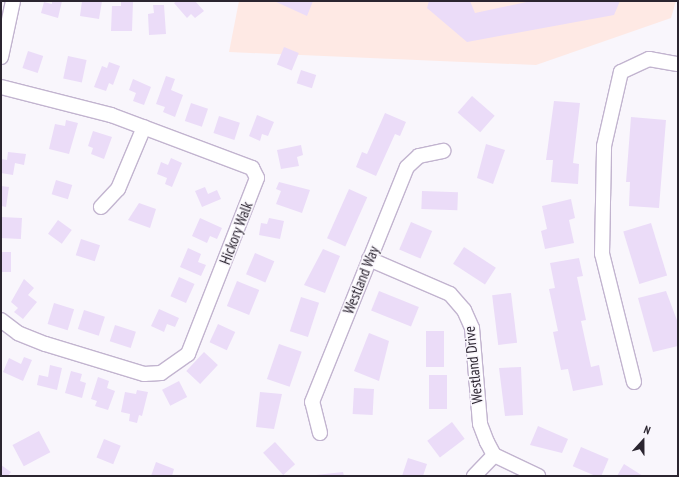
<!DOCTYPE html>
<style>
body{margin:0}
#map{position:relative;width:679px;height:477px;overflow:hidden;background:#f9f6fc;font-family:"PT Sans Narrow",sans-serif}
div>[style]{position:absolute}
.commercial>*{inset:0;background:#fee9e4}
.building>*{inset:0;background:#ebdcf8;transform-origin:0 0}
.roads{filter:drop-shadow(1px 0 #c2b4cf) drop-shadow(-1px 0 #c2b4cf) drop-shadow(0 1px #c2b4cf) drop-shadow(0 -1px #c2b4cf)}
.minor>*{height:14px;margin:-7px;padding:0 7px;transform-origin:7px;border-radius:7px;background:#fff}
span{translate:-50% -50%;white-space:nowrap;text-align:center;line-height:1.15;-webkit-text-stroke:3px #f9f6fc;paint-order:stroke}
.street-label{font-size:15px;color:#2b2530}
.frame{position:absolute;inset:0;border:2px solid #2b2530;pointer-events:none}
.north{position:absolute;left:623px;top:421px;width:40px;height:40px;-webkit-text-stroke:3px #f9f6fc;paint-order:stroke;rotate:21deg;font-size:11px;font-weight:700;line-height:16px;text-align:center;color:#2b2530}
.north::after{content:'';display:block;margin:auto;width:14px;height:18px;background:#2b2530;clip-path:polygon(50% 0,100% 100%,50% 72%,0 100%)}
</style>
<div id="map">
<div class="commercial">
<div style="clip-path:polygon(239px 1px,676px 1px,671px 18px,536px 65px,229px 52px)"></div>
</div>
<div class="building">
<div style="clip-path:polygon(52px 1px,62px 1px,58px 18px,41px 13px,44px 2px,52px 4px)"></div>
<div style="clip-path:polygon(82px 1px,102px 1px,99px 19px,80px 16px)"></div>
<div style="clip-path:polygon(121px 1px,133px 1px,132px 31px,111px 31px,112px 6px,121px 6px)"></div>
<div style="clip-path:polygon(177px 1px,195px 1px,204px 11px,195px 18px,191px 14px,187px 18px,174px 3px)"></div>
<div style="clip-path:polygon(274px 1px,313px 1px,307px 16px)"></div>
<div style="clip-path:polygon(429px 1px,470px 1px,475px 13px,531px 1px,620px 1px,614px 15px,467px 42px,427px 8px)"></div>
<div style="clip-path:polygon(153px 5px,164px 5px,166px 34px,149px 35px,148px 14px,154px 13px)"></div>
<div style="left:284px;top:47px;width:16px;height:19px;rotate:22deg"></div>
<div style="left:28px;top:51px;width:16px;height:18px;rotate:18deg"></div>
<div style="left:68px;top:56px;width:19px;height:23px;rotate:12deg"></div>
<div style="clip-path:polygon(109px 62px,120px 66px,113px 85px,109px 83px,106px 91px,94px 87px,102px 66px,107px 68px)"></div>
<div style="left:301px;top:70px;width:16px;height:14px;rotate:18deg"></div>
<div style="clip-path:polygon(166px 76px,175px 79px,171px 90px,183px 95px,175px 117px,163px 112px,165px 107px,156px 104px)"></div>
<div style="clip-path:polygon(133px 79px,151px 87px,144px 105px,133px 101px,136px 93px,129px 90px)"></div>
<div style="left:472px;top:96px;width:30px;height:22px;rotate:41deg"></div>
<div style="clip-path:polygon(554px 101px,580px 103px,573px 163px,579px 164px,578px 184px,551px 182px,553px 160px,546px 160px)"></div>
<div style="left:191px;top:103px;width:18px;height:19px;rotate:19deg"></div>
<div style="clip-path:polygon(385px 113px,406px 122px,400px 136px,395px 134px,376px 176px,356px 167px,362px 152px,367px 154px)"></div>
<div style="clip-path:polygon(257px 115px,274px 122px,268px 136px,262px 134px,260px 141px,249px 136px)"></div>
<div style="left:219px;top:116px;width:22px;height:18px;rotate:18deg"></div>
<div style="clip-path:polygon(631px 117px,666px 120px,659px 208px,629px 206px,630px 182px,626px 182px)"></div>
<div style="clip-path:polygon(66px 120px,78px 123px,69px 154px,49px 149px,55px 124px,65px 126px)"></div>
<div style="clip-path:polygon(93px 131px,112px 137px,104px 159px,91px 154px,93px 148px,88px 146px)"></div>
<div style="clip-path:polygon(486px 144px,505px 150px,493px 184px,477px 178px)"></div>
<div style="clip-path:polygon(301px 145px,303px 155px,297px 157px,299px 166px,281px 169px,277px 150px)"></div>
<div style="clip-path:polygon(8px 152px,26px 154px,24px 165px,15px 163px,13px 175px,1px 173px,1px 159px,7px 160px)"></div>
<div style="clip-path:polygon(171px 158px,182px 163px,172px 187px,165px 184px,167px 178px,157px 174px,161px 162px,168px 165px)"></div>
<div style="left:56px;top:180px;width:17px;height:15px;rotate:17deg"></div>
<div style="clip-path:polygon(279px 182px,310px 190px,302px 213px,276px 204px,281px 191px,276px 189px)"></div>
<div style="clip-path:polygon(1px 186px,9px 187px,6px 207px,1px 206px)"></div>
<div style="clip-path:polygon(205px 187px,208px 194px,217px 190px,221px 199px,202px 207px,195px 191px)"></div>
<div style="left:349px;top:189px;width:20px;height:54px;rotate:24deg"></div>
<div style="left:422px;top:191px;width:36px;height:18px;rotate:2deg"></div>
<div style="clip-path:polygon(571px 199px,575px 218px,569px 220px,574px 243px,545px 249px,541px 231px,547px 229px,542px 206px)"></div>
<div style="clip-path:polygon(139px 203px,156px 209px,150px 228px,128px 220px)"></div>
<div style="left:1px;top:217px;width:21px;height:21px;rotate:3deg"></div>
<div style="clip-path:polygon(200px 218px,222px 228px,217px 239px,210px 236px,207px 243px,192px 236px)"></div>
<div style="clip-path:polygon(269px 218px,284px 221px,280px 239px,259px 235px,261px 223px,267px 224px)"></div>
<div style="left:58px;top:220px;width:17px;height:17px;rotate:36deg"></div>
<div style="left:411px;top:222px;width:23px;height:30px;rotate:23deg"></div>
<div style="left:651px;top:223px;width:55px;height:29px;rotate:73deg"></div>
<div style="left:81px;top:239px;width:20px;height:17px;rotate:18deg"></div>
<div style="left:464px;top:247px;width:38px;height:20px;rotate:33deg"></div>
<div style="clip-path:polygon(188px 248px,201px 254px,198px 262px,206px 265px,201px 276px,180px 267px)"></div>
<div style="clip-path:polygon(323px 249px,340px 256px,325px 293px,304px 285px)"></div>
<div style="left:1px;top:252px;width:10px;height:20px"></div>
<div style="left:255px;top:253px;width:21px;height:23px;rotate:23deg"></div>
<div style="clip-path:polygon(579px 258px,583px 276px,577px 277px,586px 320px,581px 321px,591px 367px,599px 365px,603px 385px,573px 391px,568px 369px,561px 370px,553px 332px,558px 331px,549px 289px,555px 288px,550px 263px)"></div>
<div style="left:179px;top:277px;width:17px;height:21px;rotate:24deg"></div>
<div style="clip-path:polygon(24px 279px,34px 288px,28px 295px,37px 302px,23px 319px,14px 312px,18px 308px,11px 302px)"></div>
<div style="left:237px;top:281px;width:24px;height:27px;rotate:22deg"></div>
<div style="left:379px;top:291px;width:43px;height:21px;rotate:22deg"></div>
<div style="clip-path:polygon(666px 291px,678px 323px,678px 346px,653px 352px,638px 298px)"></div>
<div style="left:511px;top:293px;width:50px;height:19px;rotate:83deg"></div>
<div style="left:301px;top:297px;width:19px;height:36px;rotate:18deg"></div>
<div style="left:54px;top:303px;width:21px;height:22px;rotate:17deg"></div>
<div style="clip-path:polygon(159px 309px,179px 318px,175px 327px,167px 324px,164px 332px,151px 326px)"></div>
<div style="left:84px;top:310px;width:22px;height:20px;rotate:18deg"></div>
<div style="left:218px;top:324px;width:19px;height:20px;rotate:25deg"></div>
<div style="left:115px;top:325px;width:22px;height:17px;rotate:18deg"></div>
<div style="left:426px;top:331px;width:18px;height:36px"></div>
<div style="clip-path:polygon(369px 333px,389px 341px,379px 381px,354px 371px)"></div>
<div style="left:279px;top:344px;width:24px;height:37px;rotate:19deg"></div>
<div style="left:204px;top:352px;width:19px;height:26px;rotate:43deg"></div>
<div style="clip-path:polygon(24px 357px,32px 360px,23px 381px,3px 372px,9px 358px,21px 364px)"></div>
<div style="clip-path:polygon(50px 365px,62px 368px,57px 390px,37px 385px,39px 375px,48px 377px)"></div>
<div style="clip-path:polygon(521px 367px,523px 415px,505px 416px,499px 368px)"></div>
<div style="clip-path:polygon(71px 371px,82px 374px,80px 381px,86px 383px,82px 398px,65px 393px)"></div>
<div style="left:429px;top:375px;width:18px;height:34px"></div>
<div style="clip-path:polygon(98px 377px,109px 381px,107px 388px,115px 391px,108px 410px,95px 406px,97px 401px,91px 399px)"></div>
<div style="left:179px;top:381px;width:18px;height:19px;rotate:63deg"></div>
<div style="left:354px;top:388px;width:20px;height:26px;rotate:3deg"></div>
<div style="clip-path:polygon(137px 390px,148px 392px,142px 416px,139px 415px,137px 423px,129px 421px,130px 414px,121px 412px,125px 392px,136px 394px)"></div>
<div style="clip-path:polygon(260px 392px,282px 394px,274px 429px,256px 427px)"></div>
<div style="left:452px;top:422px;width:21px;height:31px;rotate:53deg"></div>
<div style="clip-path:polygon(538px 426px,568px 439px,562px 453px,530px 445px)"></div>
<div style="left:39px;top:431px;width:24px;height:30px;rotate:62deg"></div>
<div style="left:104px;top:439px;width:18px;height:20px;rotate:22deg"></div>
<div style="left:275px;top:442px;width:30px;height:16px;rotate:48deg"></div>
<div style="left:581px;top:447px;width:30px;height:21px;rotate:23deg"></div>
<div style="clip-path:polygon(408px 458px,427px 464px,423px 476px,402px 476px)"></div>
<div style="clip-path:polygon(156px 462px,174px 469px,172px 476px,151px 476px)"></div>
<div style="clip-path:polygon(624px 464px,643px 476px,617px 476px)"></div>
<div style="clip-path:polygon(1px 465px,11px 472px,8px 476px,1px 476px)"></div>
<div style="clip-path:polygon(343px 472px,344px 476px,316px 476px,316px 475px)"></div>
</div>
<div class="roads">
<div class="minor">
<div style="left:1px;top:57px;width:57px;rotate:-77.9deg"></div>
<div style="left:1px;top:87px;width:114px;rotate:14.3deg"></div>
<div style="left:111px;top:115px;width:151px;rotate:20.6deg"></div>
<div style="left:252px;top:168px;width:11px;rotate:63deg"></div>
<div style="left:257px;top:178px;width:189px;rotate:111.4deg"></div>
<div style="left:188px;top:354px;width:33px;rotate:145deg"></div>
<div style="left:161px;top:373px;width:17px;rotate:177deg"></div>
<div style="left:144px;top:374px;width:103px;rotate:-163.1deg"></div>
<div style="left:45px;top:344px;width:29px;rotate:-158deg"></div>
<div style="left:18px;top:333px;width:21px;rotate:-143deg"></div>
<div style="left:101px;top:207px;width:25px;rotate:-47deg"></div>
<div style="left:118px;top:189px;width:67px;rotate:-67.2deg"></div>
<div style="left:369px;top:259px;width:88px;rotate:23.4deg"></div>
<div style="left:450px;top:294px;width:21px;rotate:49deg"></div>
<div style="left:464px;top:310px;width:20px;rotate:66deg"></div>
<div style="left:472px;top:328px;width:96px;rotate:85.2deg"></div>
<div style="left:480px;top:424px;width:19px;rotate:69deg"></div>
<div style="left:487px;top:442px;width:15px;rotate:62deg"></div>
<div style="left:494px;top:455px;width:49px;rotate:25.5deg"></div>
<div style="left:634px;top:382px;width:132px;rotate:-104deg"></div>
<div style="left:602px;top:254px;width:108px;rotate:-88.9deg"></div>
<div style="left:604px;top:146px;width:76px;rotate:-77.1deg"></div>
<div style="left:621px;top:72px;width:31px;rotate:-25deg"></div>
<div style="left:649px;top:59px;width:29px;rotate:10deg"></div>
<div style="left:320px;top:433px;width:32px;rotate:-104deg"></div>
<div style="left:312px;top:402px;width:253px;rotate:-68deg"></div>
<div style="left:407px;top:167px;width:16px;rotate:-43deg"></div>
<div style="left:419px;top:156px;width:25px;rotate:-12deg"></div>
<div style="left:474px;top:476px;width:29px;rotate:-46deg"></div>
</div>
</div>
<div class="street-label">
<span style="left:236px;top:233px;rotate:-69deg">Hickory Walk</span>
<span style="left:361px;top:280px;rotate:-68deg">Westland Way</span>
<span style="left:473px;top:365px;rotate:-96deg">Westland Drive</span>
</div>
<div class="frame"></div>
<div class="north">N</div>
</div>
